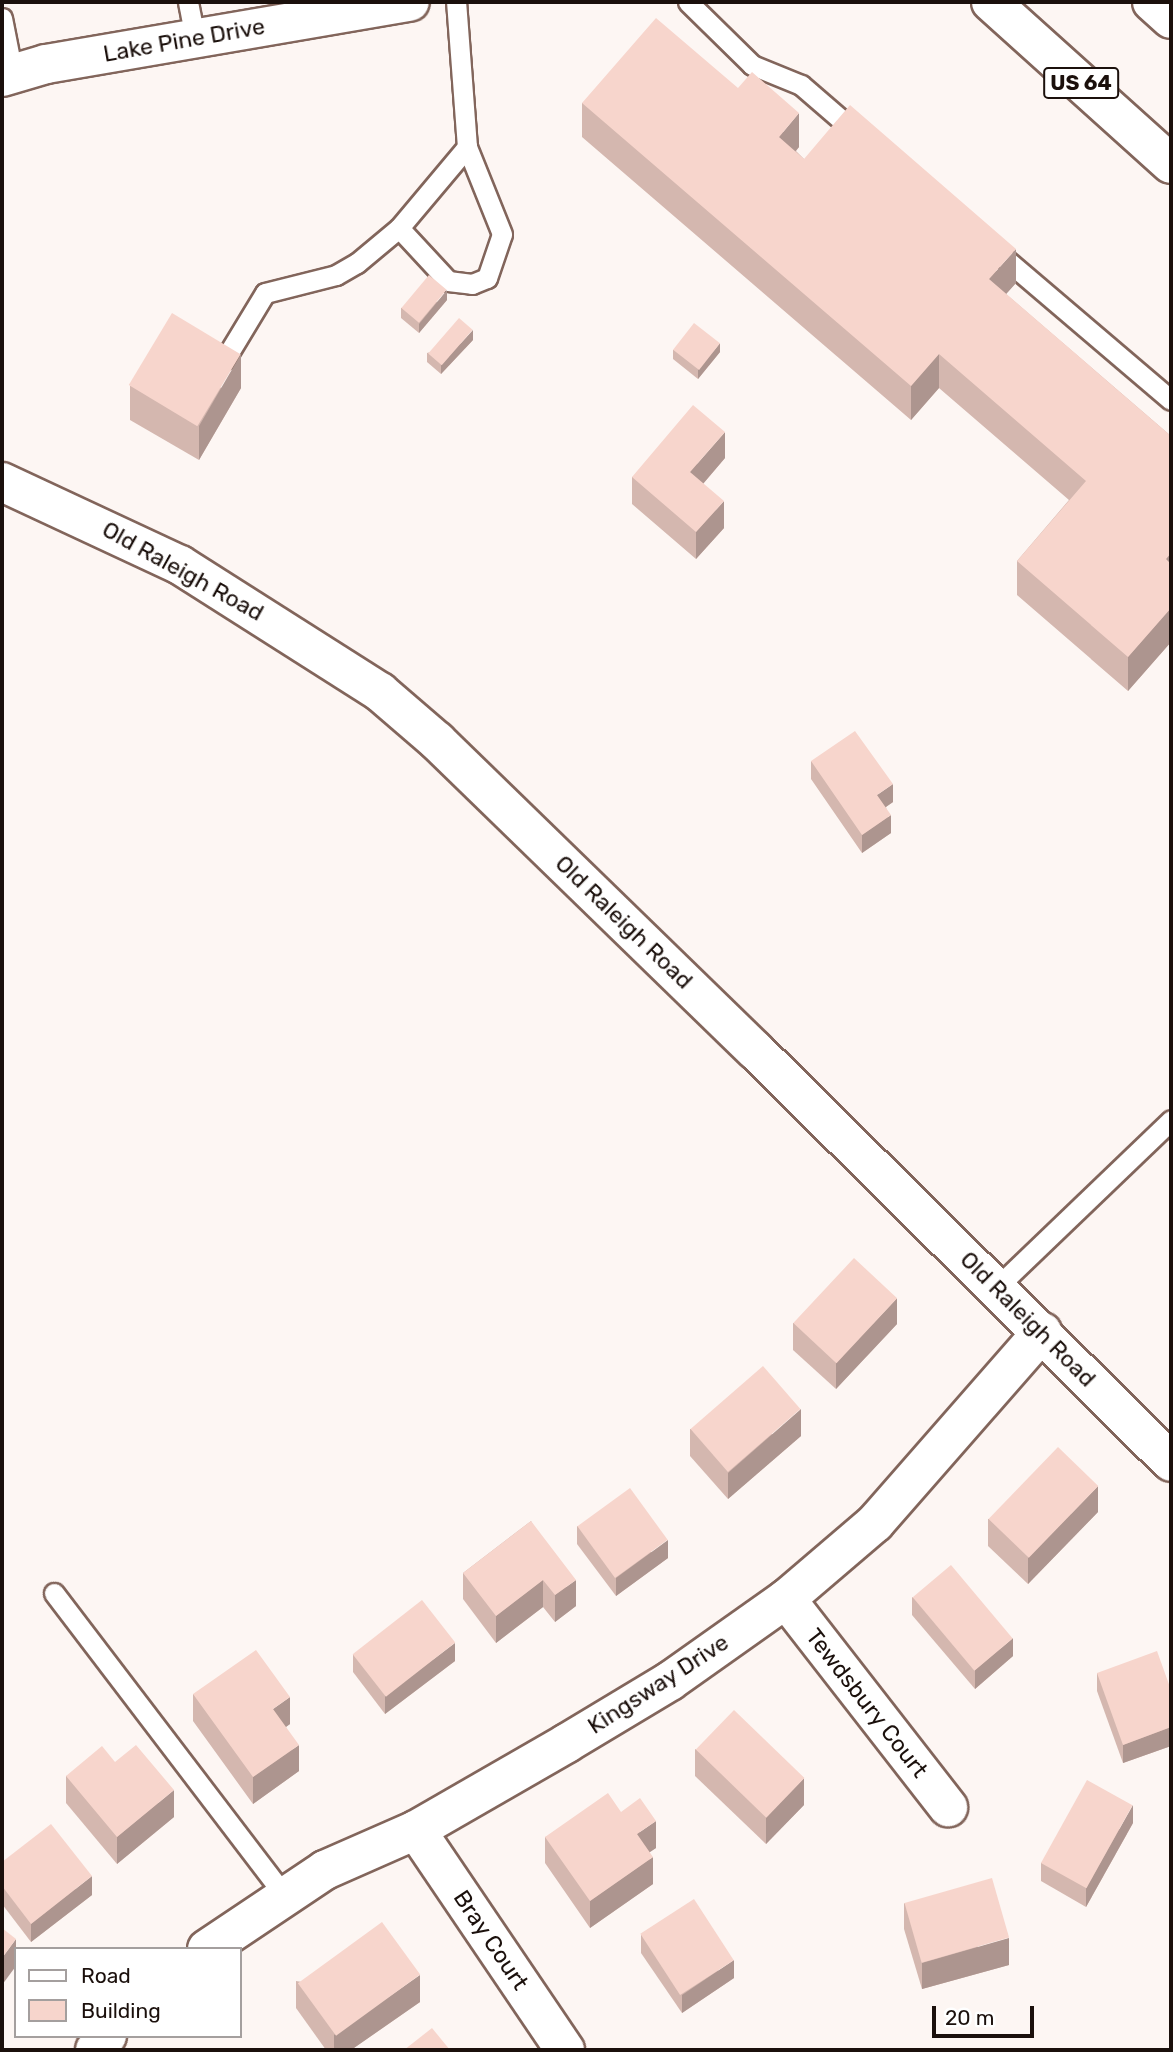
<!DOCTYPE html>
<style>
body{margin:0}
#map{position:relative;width:1173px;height:2052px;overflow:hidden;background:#fdf6f3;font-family:Rubik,sans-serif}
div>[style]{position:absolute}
.roads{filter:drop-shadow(2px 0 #82655b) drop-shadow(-2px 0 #82655b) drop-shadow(0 2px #82655b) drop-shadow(0 -2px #82655b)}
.lane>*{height:19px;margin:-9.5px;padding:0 9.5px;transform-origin:9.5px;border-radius:9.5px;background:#fff}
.street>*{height:38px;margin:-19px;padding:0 19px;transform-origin:19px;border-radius:19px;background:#fff}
.secondary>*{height:38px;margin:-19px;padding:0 19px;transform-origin:19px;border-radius:19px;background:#fff}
.highway>*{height:38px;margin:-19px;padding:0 19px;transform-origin:19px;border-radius:19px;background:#fff}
.wall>*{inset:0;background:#d4b7af}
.shaded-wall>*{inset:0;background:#ad958f}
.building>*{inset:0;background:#f7d5cc;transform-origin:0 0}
span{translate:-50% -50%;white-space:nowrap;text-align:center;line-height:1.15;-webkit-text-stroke:6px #fff;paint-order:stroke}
.shield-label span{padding:2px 5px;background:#fff;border:2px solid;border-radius:5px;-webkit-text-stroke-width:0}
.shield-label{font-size:21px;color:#1b100c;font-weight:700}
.street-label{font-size:23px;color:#1b100c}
.frame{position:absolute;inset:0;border:4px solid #1b100c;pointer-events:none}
.legend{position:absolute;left:14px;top:1947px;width:228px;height:91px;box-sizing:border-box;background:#fff;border:2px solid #a49f9e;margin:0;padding:9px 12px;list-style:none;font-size:21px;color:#1b100c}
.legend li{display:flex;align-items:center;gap:14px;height:35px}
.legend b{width:35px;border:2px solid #a49f9e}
.scale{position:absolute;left:932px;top:2006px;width:102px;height:32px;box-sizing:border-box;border:4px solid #1b100c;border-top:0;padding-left:9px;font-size:21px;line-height:24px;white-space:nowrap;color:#1b100c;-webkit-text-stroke:5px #fff;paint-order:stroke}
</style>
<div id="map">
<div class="roads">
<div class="lane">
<div style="left:188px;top:2px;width:37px;rotate:79deg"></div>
<div style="left:688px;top:2px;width:90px;rotate:44.5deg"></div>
<div style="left:752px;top:65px;width:53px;rotate:22.2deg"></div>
<div style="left:801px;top:85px;width:77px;rotate:40.8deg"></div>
<div style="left:2px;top:18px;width:57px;rotate:78.9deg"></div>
<div style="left:399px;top:228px;width:72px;rotate:47.2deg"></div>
<div style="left:448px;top:281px;width:24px;rotate:7deg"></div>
<div style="left:472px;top:284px;width:16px;rotate:-22deg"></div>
<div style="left:487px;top:278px;width:46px;rotate:-71.2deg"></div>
<div style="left:502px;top:234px;width:94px;rotate:-111.9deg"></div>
<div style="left:997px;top:252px;width:228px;rotate:40.4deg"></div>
<div style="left:225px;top:359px;width:77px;rotate:-58.8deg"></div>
<div style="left:265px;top:293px;width:73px;rotate:-14.2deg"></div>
<div style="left:336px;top:275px;width:24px;rotate:-30deg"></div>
<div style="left:357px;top:263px;width:55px;rotate:-39.8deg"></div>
<div style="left:399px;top:228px;width:106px;rotate:-50deg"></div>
<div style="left:467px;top:147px;width:145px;rotate:-94.3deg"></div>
<div style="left:997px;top:1287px;width:241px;rotate:-43.8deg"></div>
<div style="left:54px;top:1593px;width:380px;rotate:52.7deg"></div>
</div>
<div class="street">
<div style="left:786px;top:1599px;width:264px;rotate:52.1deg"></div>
<div style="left:416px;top:1830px;width:266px;rotate:55.9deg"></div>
<div style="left:207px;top:1949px;width:142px;rotate:-33.8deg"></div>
<div style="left:325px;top:1870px;width:99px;rotate:-23.7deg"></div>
<div style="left:416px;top:1830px;width:174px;rotate:-29.9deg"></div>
<div style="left:567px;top:1743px;width:120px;rotate:-31deg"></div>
<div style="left:670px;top:1681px;width:142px;rotate:-35.3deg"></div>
<div style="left:786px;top:1599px;width:117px;rotate:-40.5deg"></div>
<div style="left:875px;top:1523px;width:254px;rotate:-48.8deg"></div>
<div style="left:95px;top:2050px;width:18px;rotate:-49deg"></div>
</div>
<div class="secondary">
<div style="left:2px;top:77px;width:46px;rotate:-16.5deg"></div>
<div style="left:46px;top:64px;width:369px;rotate:-9.7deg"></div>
<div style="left:2px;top:482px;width:196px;rotate:25deg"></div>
<div style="left:180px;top:565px;width:237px;rotate:32.4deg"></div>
<div style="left:380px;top:692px;width:75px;rotate:40.7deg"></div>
<div style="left:437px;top:741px;width:443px;rotate:44.2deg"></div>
<div style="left:755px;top:1050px;width:585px;rotate:44.72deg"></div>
</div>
<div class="highway">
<div style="left:991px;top:2px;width:242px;rotate:42deg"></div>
<div style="left:1152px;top:2px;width:25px;rotate:42deg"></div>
</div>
</div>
<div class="wall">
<div style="clip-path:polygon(738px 88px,799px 147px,796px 151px,804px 159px,1016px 283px,1006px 294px,1171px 436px,1171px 642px,1128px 691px,1017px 595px,1017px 561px,1069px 500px,939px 388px,911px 420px,582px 137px,582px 103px)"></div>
<div style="clip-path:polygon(447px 300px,419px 333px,401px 318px,401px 308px)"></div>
<div style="clip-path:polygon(473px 340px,441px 374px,427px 362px,427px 353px)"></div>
<div style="clip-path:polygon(673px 350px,720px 352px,698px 379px,673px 359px)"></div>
<div style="clip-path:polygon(130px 386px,241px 388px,199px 460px,130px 420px)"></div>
<div style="clip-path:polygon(725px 458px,703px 484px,724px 528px,696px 559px,632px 504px,632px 477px)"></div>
<div style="clip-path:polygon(811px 761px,893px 802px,886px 807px,891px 833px,862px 853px,811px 779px)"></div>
<div style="clip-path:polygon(793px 1323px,897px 1324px,836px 1389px,793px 1350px)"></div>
<div style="clip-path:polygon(690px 1429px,801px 1436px,728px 1499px,690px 1456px)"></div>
<div style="clip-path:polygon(1098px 1512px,1028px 1584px,988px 1546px,988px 1519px)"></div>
<div style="clip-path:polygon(531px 1521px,576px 1606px,555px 1622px,543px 1607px,496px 1643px,463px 1599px,463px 1573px)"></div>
<div style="clip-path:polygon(577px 1526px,668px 1558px,616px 1596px,577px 1544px)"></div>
<div style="clip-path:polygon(912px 1597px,1013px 1656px,975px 1689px,912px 1615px)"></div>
<div style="clip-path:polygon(353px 1654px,455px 1661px,385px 1714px,353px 1672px)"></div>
<div style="clip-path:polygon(1097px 1673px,1171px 1690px,1171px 1746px,1123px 1763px,1097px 1691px)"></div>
<div style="clip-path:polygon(193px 1694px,290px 1724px,286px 1727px,299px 1771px,253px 1804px,193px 1721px)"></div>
<div style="clip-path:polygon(695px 1749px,804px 1805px,766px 1844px,695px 1776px)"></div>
<div style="clip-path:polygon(115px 1762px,174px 1817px,117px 1864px,66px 1803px,66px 1776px)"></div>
<div style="clip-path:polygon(621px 1812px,656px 1848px,649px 1852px,653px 1884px,590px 1928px,545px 1863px,545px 1837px)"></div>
<div style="clip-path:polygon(1133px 1823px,1086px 1907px,1041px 1881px,1041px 1863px)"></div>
<div style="clip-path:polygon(2px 1862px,92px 1895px,31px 1942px,2px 1904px)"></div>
<div style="clip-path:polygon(904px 1903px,1009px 1965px,922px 1989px,904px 1929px)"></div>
<div style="clip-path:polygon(641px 1934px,734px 1978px,682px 2013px,641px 1953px)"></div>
<div style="clip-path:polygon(296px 1981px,420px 2002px,351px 2050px,326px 2050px,296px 2008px)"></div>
</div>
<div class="shaded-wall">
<div style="clip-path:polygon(799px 113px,799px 147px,779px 171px,779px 137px)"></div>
<div style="clip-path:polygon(1016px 249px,1016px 283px,989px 313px,989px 279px)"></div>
<div style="clip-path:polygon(447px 290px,447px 300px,419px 333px,419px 324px)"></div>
<div style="clip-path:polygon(473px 330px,473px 340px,441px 374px,441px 365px)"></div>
<div style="clip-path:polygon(720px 343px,720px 352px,698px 379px,698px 370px)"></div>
<div style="clip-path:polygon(241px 354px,241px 388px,199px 460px,199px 426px)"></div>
<div style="clip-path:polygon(939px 354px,939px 388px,911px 420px,911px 386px)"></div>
<div style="clip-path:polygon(725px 432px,725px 458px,690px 499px,690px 472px)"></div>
<div style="clip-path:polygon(724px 501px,724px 528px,696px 559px,696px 532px)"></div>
<div style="clip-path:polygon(1171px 553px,1171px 587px,1166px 559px)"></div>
<div style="clip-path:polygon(1171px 608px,1171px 642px,1128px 691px,1128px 657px)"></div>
<div style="clip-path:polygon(893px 784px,893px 802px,877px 813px,877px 795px)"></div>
<div style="clip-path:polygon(891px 815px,891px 833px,862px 853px,862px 835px)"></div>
<div style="clip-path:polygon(897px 1298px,897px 1324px,836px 1389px,836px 1363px)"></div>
<div style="clip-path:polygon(801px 1409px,801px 1436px,728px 1499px,728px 1473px)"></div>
<div style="clip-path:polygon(1098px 1486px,1098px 1512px,1028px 1584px,1028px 1558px)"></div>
<div style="clip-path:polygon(668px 1540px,668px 1558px,616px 1596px,616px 1578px)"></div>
<div style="clip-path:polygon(543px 1580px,543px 1607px,496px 1643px,496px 1616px)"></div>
<div style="clip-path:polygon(576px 1580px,576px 1606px,555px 1622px,555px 1595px)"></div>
<div style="clip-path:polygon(1013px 1638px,1013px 1656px,975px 1689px,975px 1670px)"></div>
<div style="clip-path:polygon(455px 1643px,455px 1661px,385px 1714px,385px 1696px)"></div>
<div style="clip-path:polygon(290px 1697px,290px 1724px,273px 1736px,273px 1709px)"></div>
<div style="clip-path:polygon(1171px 1727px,1171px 1746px,1123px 1763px,1123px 1745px)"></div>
<div style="clip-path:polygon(299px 1745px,299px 1771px,253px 1804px,253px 1777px)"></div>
<div style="clip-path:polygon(804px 1778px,804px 1805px,766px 1844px,766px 1817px)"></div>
<div style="clip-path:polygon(174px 1790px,174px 1817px,117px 1864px,117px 1837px)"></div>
<div style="clip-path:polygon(1133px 1805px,1133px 1823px,1086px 1907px,1086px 1888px)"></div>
<div style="clip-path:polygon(656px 1821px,656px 1848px,637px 1861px,637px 1834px)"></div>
<div style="clip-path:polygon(653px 1857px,653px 1884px,590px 1928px,590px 1901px)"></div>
<div style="clip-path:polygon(92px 1876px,92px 1895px,31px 1942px,31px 1924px)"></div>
<div style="clip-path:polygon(1009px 1938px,1009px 1965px,922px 1989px,922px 1963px)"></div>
<div style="clip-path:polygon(16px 1939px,16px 1966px,2px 1985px,2px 1958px)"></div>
<div style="clip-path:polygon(734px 1960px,734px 1978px,682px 2013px,682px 1995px)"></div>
<div style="clip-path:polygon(420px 1975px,420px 2002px,351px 2050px,334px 2050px,334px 2035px)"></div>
</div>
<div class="building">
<div style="clip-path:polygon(656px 18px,738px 88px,752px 72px,799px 113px,779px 137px,804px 159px,850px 105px,1016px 249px,989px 279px,1171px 436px,1171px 553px,1166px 559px,1171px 564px,1171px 608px,1128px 657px,1017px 561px,1086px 481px,939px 354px,911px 386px,582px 103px)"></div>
<div style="left:429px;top:275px;width:23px;height:43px;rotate:40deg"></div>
<div style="left:172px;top:313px;width:80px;height:84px;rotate:31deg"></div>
<div style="left:459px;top:318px;width:18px;height:47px;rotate:41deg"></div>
<div style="left:694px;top:323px;width:33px;height:34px;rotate:38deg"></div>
<div style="clip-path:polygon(693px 405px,725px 432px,690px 472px,724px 501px,696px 532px,632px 477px)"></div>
<div style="clip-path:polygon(855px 731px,893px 784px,877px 795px,891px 815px,862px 835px,811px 761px)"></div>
<div style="left:854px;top:1258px;width:59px;height:89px;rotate:43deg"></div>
<div style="left:763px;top:1366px;width:57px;height:96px;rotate:49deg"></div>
<div style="left:1058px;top:1447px;width:56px;height:100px;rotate:44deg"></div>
<div style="left:630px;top:1488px;width:64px;height:65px;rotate:54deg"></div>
<div style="clip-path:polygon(531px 1521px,576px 1580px,555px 1595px,543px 1580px,496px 1616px,463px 1573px)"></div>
<div style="left:951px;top:1565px;width:96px;height:50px;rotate:50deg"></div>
<div style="left:422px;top:1600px;width:54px;height:88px;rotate:52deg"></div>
<div style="clip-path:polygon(256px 1650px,290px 1697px,273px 1709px,299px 1745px,253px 1777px,193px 1694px)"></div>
<div style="clip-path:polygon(1157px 1651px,1171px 1690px,1171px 1727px,1123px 1745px,1097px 1673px)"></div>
<div style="left:734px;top:1710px;width:98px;height:55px;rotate:44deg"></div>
<div style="clip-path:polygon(136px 1745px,174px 1790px,117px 1837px,66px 1776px,102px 1746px,115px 1762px)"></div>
<div style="left:1087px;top:1780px;width:52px;height:95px;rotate:29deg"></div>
<div style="clip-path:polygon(608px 1793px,621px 1812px,640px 1798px,656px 1821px,637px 1834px,653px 1857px,590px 1901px,545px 1837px)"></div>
<div style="clip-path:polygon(51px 1824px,92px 1876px,31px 1924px,2px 1886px,2px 1862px)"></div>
<div style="left:992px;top:1878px;width:62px;height:91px;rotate:74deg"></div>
<div style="left:694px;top:1899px;width:73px;height:64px;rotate:57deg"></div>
<div style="left:382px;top:1922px;width:65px;height:104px;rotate:54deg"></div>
<div style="clip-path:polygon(2px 1928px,16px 1939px,2px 1958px)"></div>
<div style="clip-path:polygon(432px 2028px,450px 2050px,404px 2050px)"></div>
</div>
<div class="shield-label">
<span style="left:1081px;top:83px">US 64</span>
</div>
<div class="street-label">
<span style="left:184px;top:40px;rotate:-10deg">Lake Pine Drive</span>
<span style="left:183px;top:571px;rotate:29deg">Old Raleigh Road</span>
<span style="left:624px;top:922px;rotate:44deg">Old Raleigh Road</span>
<span style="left:1028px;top:1319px;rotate:45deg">Old Raleigh Road</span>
<span style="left:658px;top:1684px;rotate:-33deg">Kingsway Drive</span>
<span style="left:867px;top:1703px;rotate:52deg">Tewdsbury Court</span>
<span style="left:491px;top:1940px;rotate:56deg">Bray Court</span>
</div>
<div class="frame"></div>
<ul class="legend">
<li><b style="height:9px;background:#fff"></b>Road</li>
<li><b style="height:19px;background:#f7d5cc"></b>Building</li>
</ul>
<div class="scale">20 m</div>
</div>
